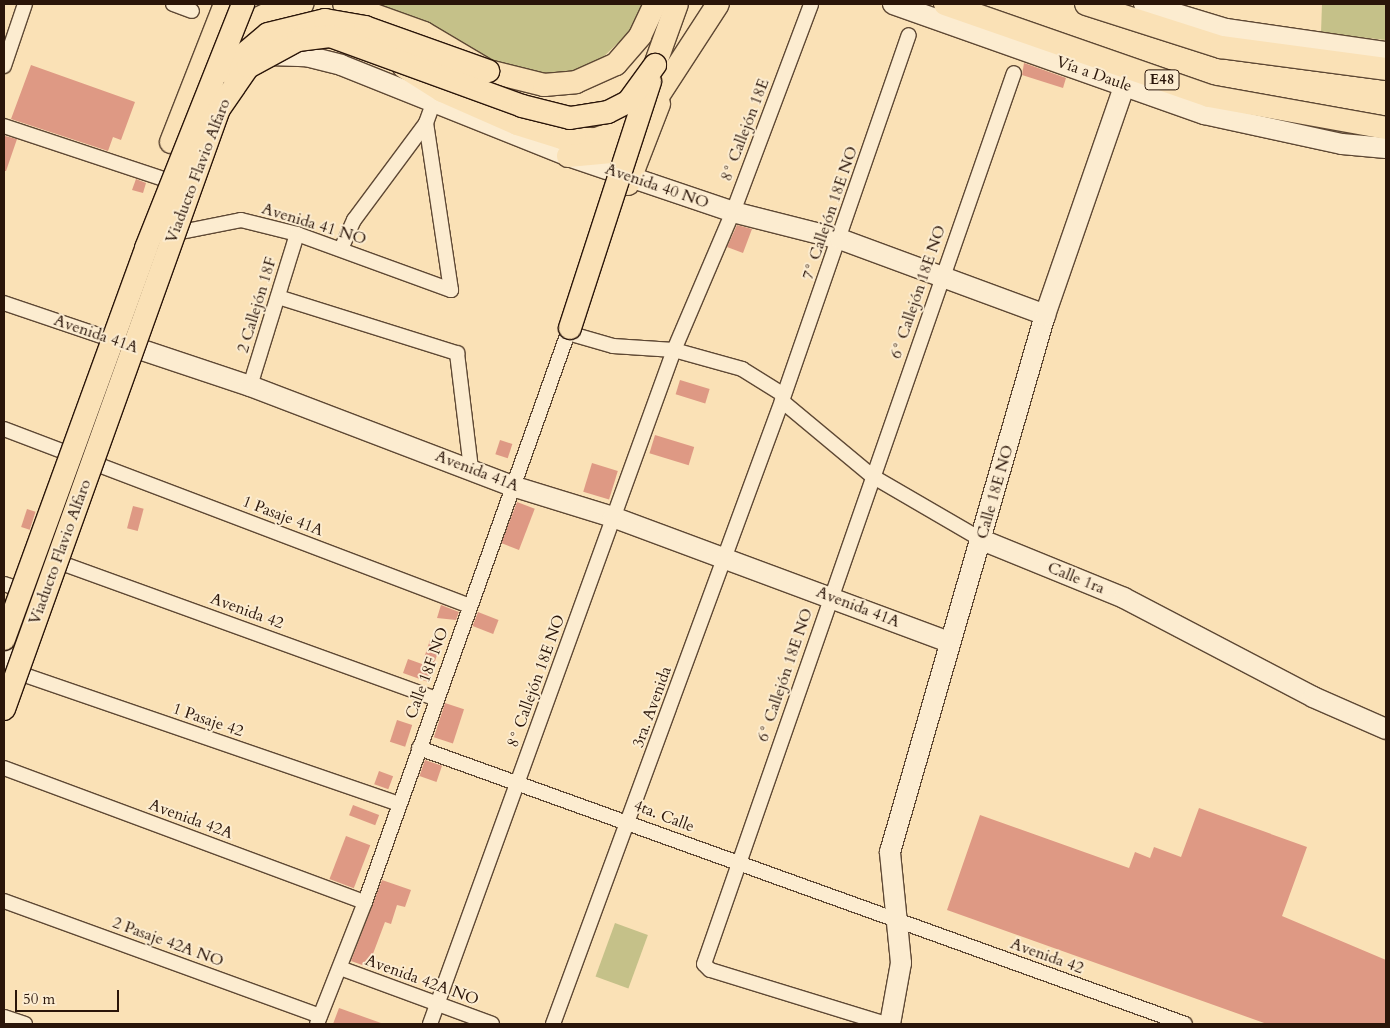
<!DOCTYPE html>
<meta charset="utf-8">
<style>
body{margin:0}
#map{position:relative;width:1390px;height:1028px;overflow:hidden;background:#fae1b6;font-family:Cardo,serif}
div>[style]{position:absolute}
.green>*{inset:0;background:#c5c189;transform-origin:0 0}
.building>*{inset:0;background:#de9984;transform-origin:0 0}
.roads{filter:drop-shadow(1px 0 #5e4834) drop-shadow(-1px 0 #5e4834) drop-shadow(0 1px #5e4834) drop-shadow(0 -1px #5e4834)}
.street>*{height:14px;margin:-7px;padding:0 7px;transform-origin:7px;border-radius:7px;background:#fcecd0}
.secondary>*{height:20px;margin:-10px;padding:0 10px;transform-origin:10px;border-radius:10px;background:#fcecd0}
.primary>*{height:22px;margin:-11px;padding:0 11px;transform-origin:11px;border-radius:11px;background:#fae1b6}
.bridges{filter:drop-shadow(1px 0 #2a1509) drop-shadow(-1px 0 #2a1509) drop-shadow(0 1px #2a1509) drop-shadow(0 -1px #2a1509)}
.primary-bridge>*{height:22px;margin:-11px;padding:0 11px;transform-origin:11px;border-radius:11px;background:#fae1b6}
span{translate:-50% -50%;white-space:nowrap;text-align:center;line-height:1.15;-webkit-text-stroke:4px #fcecd0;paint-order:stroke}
.shield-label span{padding:1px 4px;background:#fcecd0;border:1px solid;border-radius:4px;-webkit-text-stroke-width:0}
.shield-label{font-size:15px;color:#2a1509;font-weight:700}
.street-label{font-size:16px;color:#2a1509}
.frame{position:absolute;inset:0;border:5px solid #2a1509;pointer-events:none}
.scale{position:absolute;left:15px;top:990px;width:104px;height:22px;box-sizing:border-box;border:2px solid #2a1509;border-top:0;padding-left:6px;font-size:15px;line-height:18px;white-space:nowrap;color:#2a1509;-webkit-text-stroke:4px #fcecd0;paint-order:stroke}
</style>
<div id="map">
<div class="green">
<div style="clip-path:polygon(366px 4px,642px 4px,629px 32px,595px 65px,551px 76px,502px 68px)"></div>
<div style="clip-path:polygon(1322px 4px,1386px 4px,1386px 40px,1321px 33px)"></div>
<div style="left:615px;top:923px;width:35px;height:57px;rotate:20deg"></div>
</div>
<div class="building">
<div style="clip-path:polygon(1024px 63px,1066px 78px,1063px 88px,1022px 75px)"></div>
<div style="clip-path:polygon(31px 65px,135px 102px,121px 140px,113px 137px,108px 151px,11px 119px)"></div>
<div style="clip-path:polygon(5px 136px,17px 139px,6px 171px,4px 171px)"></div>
<div style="clip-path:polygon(136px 179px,146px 183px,143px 193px,132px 190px)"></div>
<div style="clip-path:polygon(737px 225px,752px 229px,743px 253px,727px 247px)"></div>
<div style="left:680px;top:380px;width:31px;height:15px;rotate:17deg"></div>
<div style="left:655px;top:435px;width:41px;height:19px;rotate:17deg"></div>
<div style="left:500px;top:440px;width:13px;height:15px;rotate:18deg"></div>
<div style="left:592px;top:463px;width:27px;height:30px;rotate:17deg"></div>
<div style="left:517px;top:502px;width:19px;height:44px;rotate:21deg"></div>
<div style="left:133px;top:506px;width:11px;height:23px;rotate:15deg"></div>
<div style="left:27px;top:509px;width:9px;height:19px;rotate:18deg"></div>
<div style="clip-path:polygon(441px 605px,459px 612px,456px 620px,437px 618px)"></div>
<div style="left:478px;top:612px;width:22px;height:15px;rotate:21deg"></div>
<div style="clip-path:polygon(430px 640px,441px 643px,428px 682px,403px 673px,408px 659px,422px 664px)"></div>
<div style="left:445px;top:703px;width:20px;height:36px;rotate:18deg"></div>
<div style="left:397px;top:720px;width:16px;height:23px;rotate:18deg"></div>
<div style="left:425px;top:760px;width:18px;height:17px;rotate:19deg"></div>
<div style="left:379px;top:771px;width:15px;height:14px;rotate:20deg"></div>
<div style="left:353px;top:805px;width:28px;height:11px;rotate:21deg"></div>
<div style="clip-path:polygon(1199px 808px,1307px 847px,1282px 916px,1386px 960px,1386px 1024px,1267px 1024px,947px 910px,980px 815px,1129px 868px,1135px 852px,1150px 858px,1154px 847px,1181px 857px)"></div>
<div style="left:346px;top:836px;width:26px;height:46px;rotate:21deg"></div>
<div style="clip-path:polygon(382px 880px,411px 890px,405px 907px,397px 905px,391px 924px,385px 922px,368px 967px,351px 961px)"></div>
<div style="clip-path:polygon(339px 1008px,381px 1023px,381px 1024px,333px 1024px)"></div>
</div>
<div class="roads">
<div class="street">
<div style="left:173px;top:4px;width:20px;rotate:20deg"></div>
<div style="left:4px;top:66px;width:65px;rotate:-71.3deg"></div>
<div style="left:4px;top:126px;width:183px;rotate:18.4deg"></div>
<div style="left:171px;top:234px;width:71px;rotate:-11.3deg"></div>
<div style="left:241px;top:220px;width:58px;rotate:14deg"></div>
<div style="left:297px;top:234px;width:164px;rotate:20deg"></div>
<div style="left:451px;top:290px;width:169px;rotate:-98.5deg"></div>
<div style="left:426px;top:123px;width:20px;rotate:-70deg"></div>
<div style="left:341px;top:249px;width:32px;rotate:-66deg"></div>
<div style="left:354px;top:220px;width:121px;rotate:-53.4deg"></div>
<div style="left:278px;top:297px;width:188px;rotate:17.4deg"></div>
<div style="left:457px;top:353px;width:116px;rotate:83.1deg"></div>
<div style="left:4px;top:303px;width:121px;rotate:18.7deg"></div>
<div style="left:250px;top:386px;width:159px;rotate:-72.8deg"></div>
<div style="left:782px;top:401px;width:117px;rotate:39.8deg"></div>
<div style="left:872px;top:476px;width:127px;rotate:30.2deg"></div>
<div style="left:4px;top:429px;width:498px;rotate:20.8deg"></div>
<div style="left:50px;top:559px;width:409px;rotate:19.9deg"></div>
<div style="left:4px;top:584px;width:26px;rotate:18deg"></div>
<div style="left:10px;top:670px;width:412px;rotate:19deg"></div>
<div style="left:419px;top:748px;width:814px;rotate:19.81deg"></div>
<div style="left:4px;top:768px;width:385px;rotate:20.4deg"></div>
<div style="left:4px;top:901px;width:336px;rotate:20deg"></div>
<div style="left:340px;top:968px;width:162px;rotate:20.2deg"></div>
<div style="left:4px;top:1017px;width:22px;rotate:18deg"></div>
<div style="left:317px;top:1024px;width:131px;rotate:-68.5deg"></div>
<div style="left:365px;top:902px;width:604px;rotate:-70.37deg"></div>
<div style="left:568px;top:333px;width:47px;rotate:16.1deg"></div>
<div style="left:613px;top:346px;width:61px;rotate:3.8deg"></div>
<div style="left:674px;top:350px;width:71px;rotate:15.6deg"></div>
<div style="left:742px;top:369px;width:44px;rotate:31.9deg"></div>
<div style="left:430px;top:1024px;width:717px;rotate:-70.1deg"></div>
<div style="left:674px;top:350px;width:150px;rotate:-66.9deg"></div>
<div style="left:733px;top:212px;width:222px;rotate:-69.4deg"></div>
<div style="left:553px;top:1024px;width:664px;rotate:-69.82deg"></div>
<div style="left:782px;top:401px;width:387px;rotate:-70.9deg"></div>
<div style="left:886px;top:1024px;width:184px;rotate:-162.9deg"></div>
<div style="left:710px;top:970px;width:8px;rotate:-135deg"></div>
<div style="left:704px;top:964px;width:943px;rotate:-70.82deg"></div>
</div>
<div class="secondary">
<div style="left:893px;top:4px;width:330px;rotate:19.5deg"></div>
<div style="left:1204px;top:114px;width:141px;rotate:12.3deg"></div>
<div style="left:1342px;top:144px;width:44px;rotate:5.2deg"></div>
<div style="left:1144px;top:4px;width:86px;rotate:17deg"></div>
<div style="left:1226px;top:29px;width:162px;rotate:8.2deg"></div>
<div style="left:268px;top:55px;width:38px;rotate:2deg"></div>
<div style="left:306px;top:56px;width:36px;rotate:14deg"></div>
<div style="left:341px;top:65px;width:245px;rotate:21.8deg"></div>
<div style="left:568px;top:156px;width:174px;rotate:18.7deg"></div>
<div style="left:733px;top:212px;width:110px;rotate:14.2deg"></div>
<div style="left:840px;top:239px;width:219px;rotate:20.3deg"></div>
<div style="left:124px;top:344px;width:133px;rotate:18.4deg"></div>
<div style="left:250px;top:386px;width:280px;rotate:20.9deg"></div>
<div style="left:512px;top:486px;width:106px;rotate:17.1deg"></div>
<div style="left:613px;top:517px;width:358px;rotate:20.4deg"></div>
<div style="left:982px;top:540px;width:153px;rotate:22.2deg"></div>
<div style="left:1124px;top:598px;width:213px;rotate:27.6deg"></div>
<div style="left:1313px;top:697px;width:80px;rotate:23.7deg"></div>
<div style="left:4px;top:674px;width:60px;rotate:-68.6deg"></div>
<div style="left:890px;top:1024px;width:62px;rotate:-79.8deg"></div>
<div style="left:901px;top:963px;width:112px;rotate:-95.7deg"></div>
<div style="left:890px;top:852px;width:559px;rotate:-73.9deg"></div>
<div style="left:1045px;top:315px;width:260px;rotate:-70.9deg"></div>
</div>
<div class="primary">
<div style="left:344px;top:4px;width:85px;rotate:19.9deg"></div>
<div style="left:424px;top:33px;width:74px;rotate:30.7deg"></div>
<div style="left:488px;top:71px;width:58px;rotate:14deg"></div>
<div style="left:544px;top:85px;width:32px;rotate:-5deg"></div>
<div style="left:576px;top:82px;width:44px;rotate:-24.2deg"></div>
<div style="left:616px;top:64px;width:37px;rotate:-49deg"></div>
<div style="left:640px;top:36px;width:35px;rotate:-65deg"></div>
<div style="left:945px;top:4px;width:280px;rotate:19.2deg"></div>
<div style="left:1209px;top:96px;width:180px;rotate:10.2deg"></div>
<div style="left:1086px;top:4px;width:142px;rotate:17.7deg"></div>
<div style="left:1221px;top:47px;width:166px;rotate:7.6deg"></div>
<div style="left:233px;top:50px;width:27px;rotate:-66deg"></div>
<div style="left:244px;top:25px;width:38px;rotate:-25deg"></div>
<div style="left:279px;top:9px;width:24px;rotate:-12deg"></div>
<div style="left:655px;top:65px;width:65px;rotate:-70.2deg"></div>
<div style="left:404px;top:67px;width:45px;rotate:32.3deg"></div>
<div style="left:442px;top:91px;width:82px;rotate:23.7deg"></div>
<div style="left:517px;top:124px;width:47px;rotate:17.3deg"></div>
<div style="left:562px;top:138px;width:34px;rotate:2deg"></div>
<div style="left:596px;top:139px;width:30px;rotate:-20deg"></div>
<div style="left:624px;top:129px;width:38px;rotate:-41deg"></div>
<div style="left:653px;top:104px;width:119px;rotate:-57deg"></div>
<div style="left:171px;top:142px;width:148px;rotate:-68.6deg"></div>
<div style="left:568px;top:156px;width:54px;rotate:-5.3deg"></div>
<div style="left:622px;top:151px;width:24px;rotate:-42deg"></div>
<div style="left:628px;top:184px;width:86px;rotate:-68.8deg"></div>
</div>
</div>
<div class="bridges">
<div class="primary-bridge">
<div style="left:224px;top:71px;width:57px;rotate:-40.1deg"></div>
<div style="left:268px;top:34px;width:59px;rotate:-13.8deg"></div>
<div style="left:325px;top:20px;width:41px;rotate:9.9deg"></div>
<div style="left:365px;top:27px;width:131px;rotate:19.7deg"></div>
<div style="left:570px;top:328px;width:259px;rotate:-72deg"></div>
<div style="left:4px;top:639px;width:416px;rotate:-70deg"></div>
<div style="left:146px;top:248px;width:263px;rotate:-68.3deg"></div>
<div style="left:4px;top:709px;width:637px;rotate:-70.29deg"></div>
<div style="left:219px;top:109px;width:51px;rotate:-55.4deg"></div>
<div style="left:248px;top:67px;width:57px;rotate:-28.4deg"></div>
<div style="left:298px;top:40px;width:32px;rotate:-7deg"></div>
<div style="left:330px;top:36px;width:204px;rotate:20deg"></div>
<div style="left:522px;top:106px;width:49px;rotate:14deg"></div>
<div style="left:570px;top:118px;width:38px;rotate:-9deg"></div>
<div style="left:608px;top:112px;width:22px;rotate:-27deg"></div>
<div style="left:628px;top:102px;width:46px;rotate:-53.9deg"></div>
</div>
</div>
<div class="shield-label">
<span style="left:1162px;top:80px">E48</span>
</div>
<div class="street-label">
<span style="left:1094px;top:74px;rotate:19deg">Vía a Daule</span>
<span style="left:745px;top:130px;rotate:-69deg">8° Callejón 18E</span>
<span style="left:198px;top:171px;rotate:-69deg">Viaducto Flavio Alfaro</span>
<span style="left:657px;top:186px;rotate:19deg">Avenida 40 NO</span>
<span style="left:830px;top:213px;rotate:-71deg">7° Callejón 18E NO</span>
<span style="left:314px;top:224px;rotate:17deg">Avenida 41 NO</span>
<span style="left:918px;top:292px;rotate:-71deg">6° Callejón 18E NO</span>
<span style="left:257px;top:305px;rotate:-73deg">2 Callejón 18F</span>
<span style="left:96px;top:334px;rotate:19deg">Avenida 41A</span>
<span style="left:477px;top:471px;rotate:21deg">Avenida 41A</span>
<span style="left:995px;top:492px;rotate:-74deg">Calle 18E NO</span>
<span style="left:283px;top:516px;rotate:21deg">1 Pasaje 41A</span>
<span style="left:60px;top:552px;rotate:-70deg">Viaducto Flavio Alfaro</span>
<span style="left:1076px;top:578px;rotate:22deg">Calle 1ra</span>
<span style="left:858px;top:607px;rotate:21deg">Avenida 41A</span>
<span style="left:247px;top:611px;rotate:20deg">Avenida 42</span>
<span style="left:427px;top:673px;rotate:-70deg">Calle 18F NO</span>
<span style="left:785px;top:675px;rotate:-71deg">6° Callejón 18E NO</span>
<span style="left:536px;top:681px;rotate:-70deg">8° Callejón 18E NO</span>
<span style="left:652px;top:707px;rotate:-70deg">3ra. Avenida</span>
<span style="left:208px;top:720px;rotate:19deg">1 Pasaje 42</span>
<span style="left:664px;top:816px;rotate:21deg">4ta. Calle</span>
<span style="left:191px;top:819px;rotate:20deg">Avenida 42A</span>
<span style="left:168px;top:942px;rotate:20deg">2 Pasaje 42A NO</span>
<span style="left:1047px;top:956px;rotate:20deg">Avenida 42</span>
<span style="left:422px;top:980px;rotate:20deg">Avenida 42A NO</span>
</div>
<div class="frame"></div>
<div class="scale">50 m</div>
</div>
